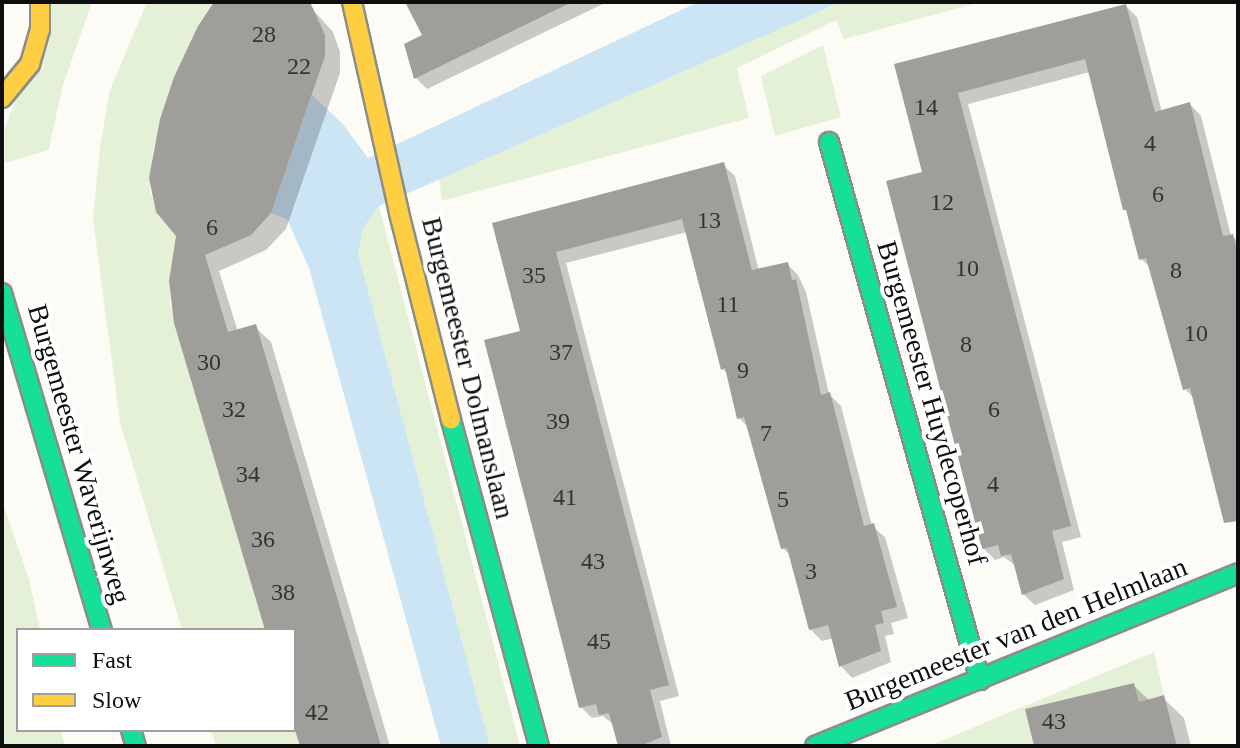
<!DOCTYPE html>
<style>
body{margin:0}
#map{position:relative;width:1240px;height:748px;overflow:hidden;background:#fcfbf5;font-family:Georgia,serif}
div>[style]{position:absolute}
.green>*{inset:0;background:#e5f1d6}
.water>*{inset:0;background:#cce5f5}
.shadow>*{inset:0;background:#0003}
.building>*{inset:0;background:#a09e9a}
.roads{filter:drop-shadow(2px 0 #8c8c89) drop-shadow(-2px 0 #8c8c89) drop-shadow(0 2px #8c8c89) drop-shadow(0 -2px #8c8c89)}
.fast>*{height:18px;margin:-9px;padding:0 9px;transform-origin:9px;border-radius:9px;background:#16e098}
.slow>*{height:18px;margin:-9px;padding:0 9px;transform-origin:9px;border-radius:9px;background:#ffcf43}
span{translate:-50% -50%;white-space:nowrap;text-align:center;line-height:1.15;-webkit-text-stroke:8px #fff;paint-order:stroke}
.number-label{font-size:24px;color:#333332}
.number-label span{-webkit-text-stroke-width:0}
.street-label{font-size:28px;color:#0f0f0f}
.frame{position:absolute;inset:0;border:4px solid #0f0f0f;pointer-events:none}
.legend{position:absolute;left:16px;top:628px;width:280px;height:104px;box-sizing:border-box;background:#fff;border:2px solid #9f9f9f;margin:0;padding:10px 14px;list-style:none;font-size:24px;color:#0f0f0f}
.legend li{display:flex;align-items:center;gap:16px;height:40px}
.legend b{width:40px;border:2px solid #9f9f9f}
</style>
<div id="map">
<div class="green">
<div style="clip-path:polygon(52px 2px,92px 2px,62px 88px,49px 150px,5px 163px,5px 128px)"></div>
<div style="clip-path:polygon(147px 2px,214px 2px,198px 26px,174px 77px,153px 152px,150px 191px,159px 216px,180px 237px,170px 270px,170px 303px,265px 630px,182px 630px,120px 422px,93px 219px,100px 147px,110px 90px)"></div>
<div style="clip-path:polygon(841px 2px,981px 2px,844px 39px,836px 20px,737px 68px,749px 118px,442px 201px,439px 179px)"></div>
<div style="clip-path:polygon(823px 45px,841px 117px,775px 136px,761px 76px)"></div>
<div style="clip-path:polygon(379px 206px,520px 746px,490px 746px,358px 253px,364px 227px)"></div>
<div style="clip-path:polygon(2px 501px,29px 579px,40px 630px,18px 630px,18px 730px,61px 730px,65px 746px,2px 746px)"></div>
<div style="clip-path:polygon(1154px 652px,1164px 695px,1139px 702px,1134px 683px,1026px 709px,1034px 746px,929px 746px)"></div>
<div style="clip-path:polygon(294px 727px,300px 746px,216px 746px,211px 730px,294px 730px)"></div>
</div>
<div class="water">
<div style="clip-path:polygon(698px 2px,841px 2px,379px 206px,364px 227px,358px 253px,490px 746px,441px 746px,309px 268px,287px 219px,271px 213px,312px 95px,343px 124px,368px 158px)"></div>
</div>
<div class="shadow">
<div style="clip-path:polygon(218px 2px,306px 2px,333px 32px,340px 52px,340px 73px,286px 229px,266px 250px,219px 271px,238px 332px,255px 327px,271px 342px,390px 746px,302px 746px,294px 720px,294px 630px,267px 630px,176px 322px)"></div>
<div style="clip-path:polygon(408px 2px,607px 2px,427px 89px,416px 78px,424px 35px)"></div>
<div style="clip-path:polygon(1126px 6px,1137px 17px,1162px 112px,1190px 104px,1201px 116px,1231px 236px,1238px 241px,1238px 489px,1194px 398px,1185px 389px,1151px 268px,1141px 259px,1130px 214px,1125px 209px,1090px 72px,968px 104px,1081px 537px,1062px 542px,1074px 590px,1035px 605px,1023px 594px,1016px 566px,1004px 557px,995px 560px,983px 548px,925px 173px,896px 65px)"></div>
<div style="clip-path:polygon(723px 165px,735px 176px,759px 271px,787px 264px,798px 275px,806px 292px,829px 394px,841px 406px,872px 526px,885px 537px,908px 618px,891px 623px,894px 634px,885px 636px,891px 662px,852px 678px,841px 666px,834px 638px,822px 641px,810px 629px,792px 557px,783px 548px,749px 428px,739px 418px,728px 374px,723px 369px,687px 232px,566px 263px,679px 696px,660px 701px,671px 746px,620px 746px,614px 725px,603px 716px,592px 718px,581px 707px,522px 332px,494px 225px)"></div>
<div style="clip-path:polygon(1133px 685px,1150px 701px,1163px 698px,1184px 718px,1191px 746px,1036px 746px)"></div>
</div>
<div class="building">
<div style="clip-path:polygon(214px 2px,310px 2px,325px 35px,325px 56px,271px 213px,251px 235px,205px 255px,228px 332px,256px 324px,381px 746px,300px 746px,294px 727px,294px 630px,265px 630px,174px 323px,169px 281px,176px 236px,156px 212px,149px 178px,160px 119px,174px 77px,198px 26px)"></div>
<div style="clip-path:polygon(405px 2px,572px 2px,414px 79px,404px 44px,422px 35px)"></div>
<div style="clip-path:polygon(1126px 4px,1155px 112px,1190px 102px,1223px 236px,1233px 234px,1238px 254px,1238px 521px,1224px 523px,1190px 388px,1183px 390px,1146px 258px,1139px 260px,1126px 210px,1123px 210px,1085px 59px,958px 93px,1071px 526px,1052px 531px,1064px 579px,1022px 595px,1011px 554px,1001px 556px,998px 545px,982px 549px,886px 181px,922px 172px,894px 64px)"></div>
<div style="clip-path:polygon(724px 162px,752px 270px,788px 262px,792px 280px,796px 279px,821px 395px,830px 392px,864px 526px,874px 523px,897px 607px,881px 611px,884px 623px,875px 625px,881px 651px,839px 667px,828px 625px,809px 630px,787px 548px,781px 549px,744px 417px,737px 419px,725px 368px,721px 370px,682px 219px,556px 252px,669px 685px,650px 690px,662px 737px,640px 746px,618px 746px,609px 713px,599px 715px,596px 704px,579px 708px,484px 340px,520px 331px,492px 223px)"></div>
<div style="clip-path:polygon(1134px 683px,1139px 702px,1164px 695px,1177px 746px,1034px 746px,1025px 709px)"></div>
</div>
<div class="roads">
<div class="fast">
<div style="left:829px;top:142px;width:559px;rotate:74.32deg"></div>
<div style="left:2px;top:293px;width:352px;rotate:73.5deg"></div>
<div style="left:451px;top:420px;width:338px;rotate:74.9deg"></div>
<div style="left:131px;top:730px;width:17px;rotate:73deg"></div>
<div style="left:815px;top:746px;width:457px;rotate:-22.2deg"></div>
</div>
<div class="slow">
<div style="left:352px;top:2px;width:216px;rotate:77.4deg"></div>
<div style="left:399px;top:213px;width:213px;rotate:75.9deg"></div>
<div style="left:2px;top:98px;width:44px;rotate:-50.5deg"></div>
<div style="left:30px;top:64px;width:35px;rotate:-74deg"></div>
<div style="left:40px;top:30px;width:28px;rotate:-90deg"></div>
</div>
</div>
<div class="number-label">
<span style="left:264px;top:35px">28</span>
<span style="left:299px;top:67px">22</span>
<span style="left:926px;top:108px">14</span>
<span style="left:1150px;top:144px">4</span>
<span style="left:1158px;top:195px">6</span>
<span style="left:942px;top:203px">12</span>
<span style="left:709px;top:221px">13</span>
<span style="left:212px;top:228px">6</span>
<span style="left:967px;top:269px">10</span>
<span style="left:1176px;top:271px">8</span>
<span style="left:534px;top:276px">35</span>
<span style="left:728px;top:305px">11</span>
<span style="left:1196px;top:334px">10</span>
<span style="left:966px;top:345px">8</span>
<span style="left:561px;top:353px">37</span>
<span style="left:209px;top:363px">30</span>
<span style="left:743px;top:371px">9</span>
<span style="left:234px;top:410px">32</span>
<span style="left:994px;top:410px">6</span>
<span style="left:558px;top:422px">39</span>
<span style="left:766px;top:434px">7</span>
<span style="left:248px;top:475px">34</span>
<span style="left:993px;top:485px">4</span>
<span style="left:565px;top:498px">41</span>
<span style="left:783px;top:500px">5</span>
<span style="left:263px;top:540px">36</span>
<span style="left:593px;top:562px">43</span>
<span style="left:811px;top:572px">3</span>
<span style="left:283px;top:593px">38</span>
<span style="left:599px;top:642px">45</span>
<span style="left:317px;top:713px">42</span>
<span style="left:1054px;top:722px">43</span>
</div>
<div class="street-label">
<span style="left:468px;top:368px;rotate:76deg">Burgemeester Dolmanslaan</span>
<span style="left:932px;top:403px;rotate:74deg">Burgemeester Huydecoperhof</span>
<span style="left:79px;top:454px;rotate:74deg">Burgemeester Waverijnweg</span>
<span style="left:1016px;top:634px;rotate:-22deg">Burgemeester van den Helmlaan</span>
</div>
<div class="frame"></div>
<ul class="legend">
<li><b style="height:10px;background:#16e098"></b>Fast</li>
<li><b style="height:10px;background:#ffcf43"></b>Slow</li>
</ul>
</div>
